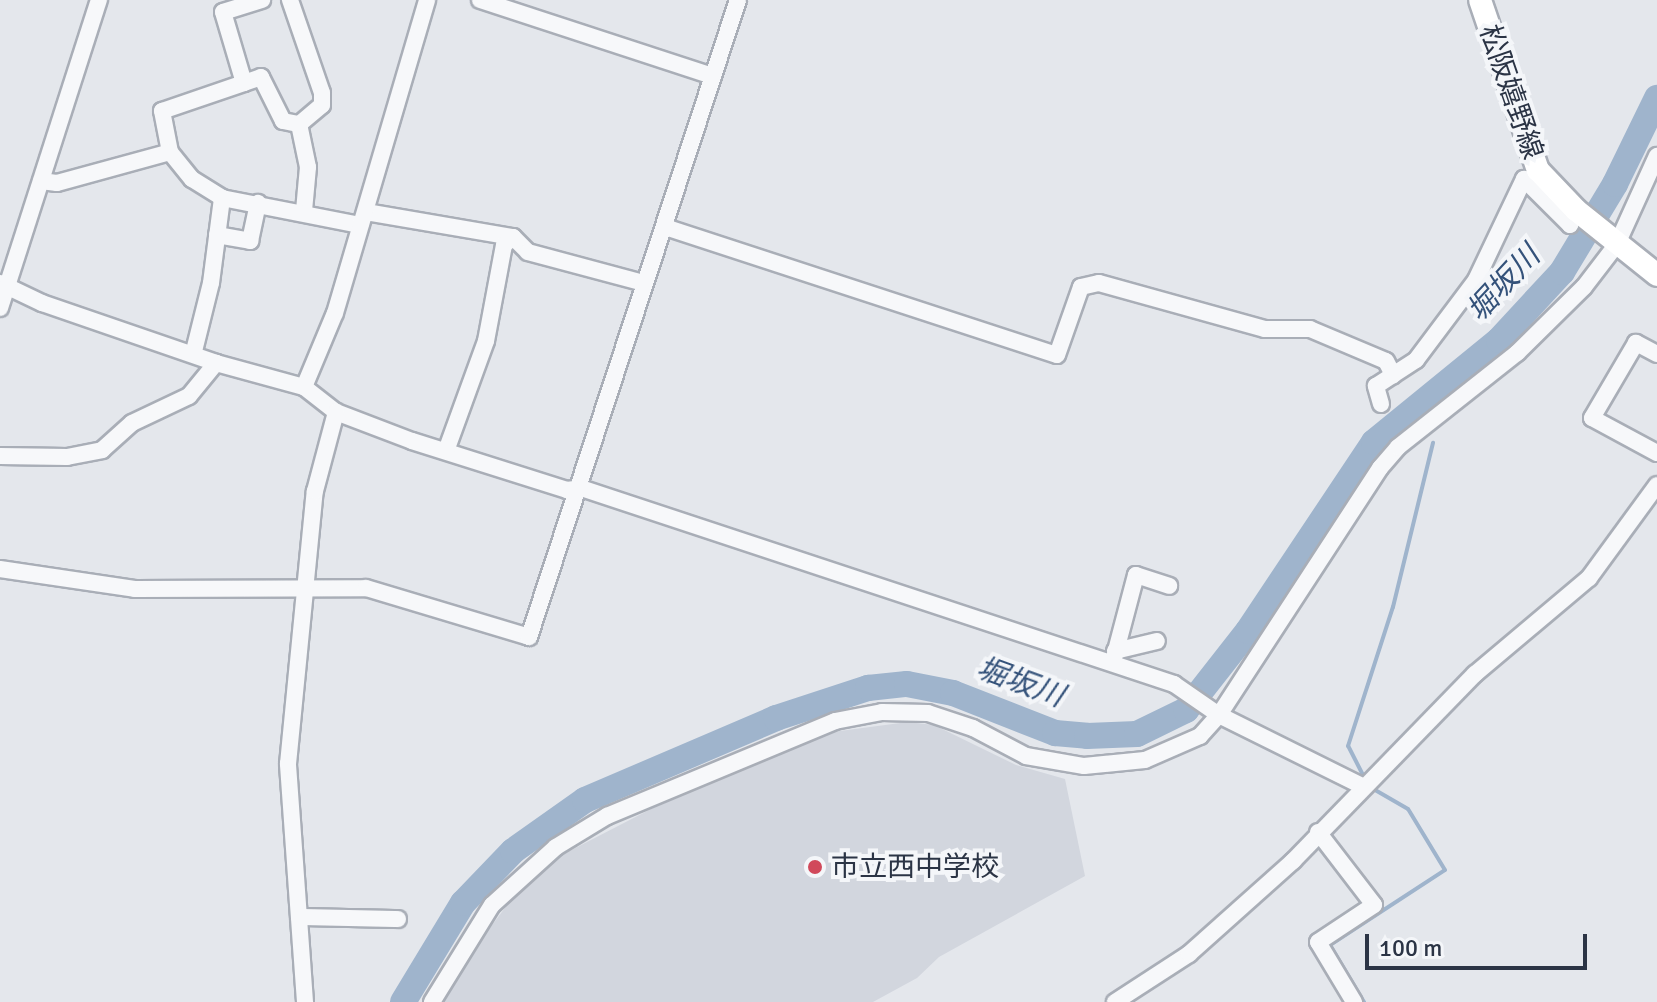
<!DOCTYPE html>
<meta charset="utf-8">
<style>
body{margin:0}
#map{position:relative;width:1657px;height:1002px;overflow:hidden;background:#e4e7ec;font-family:Signika,"Noto Sans JP",sans-serif}
div>[style]{position:absolute}
.built>*{inset:0;background:#d2d6de}
.stream>*{height:4px;margin:-2px;padding:0 2px;transform-origin:2px;border-radius:2px;background:#9fb4cc}
.river>*{height:26px;margin:-13px;padding:0 13px;transform-origin:13px;border-radius:13px;background:#9fb4cc}
.roads{filter:drop-shadow(2px 0 #a9aeb7) drop-shadow(-2px 0 #a9aeb7) drop-shadow(0 2px #a9aeb7) drop-shadow(0 -2px #a9aeb7)}
.street>*{height:16px;margin:-8px;padding:0 8px;transform-origin:8px;border-radius:8px;background:#f7f8fa}
.secondary>*{height:22px;margin:-11px;padding:0 11px;transform-origin:11px;border-radius:11px;background:#fff}
.dots>*{width:22px;height:22px;translate:-50% -50%;box-sizing:border-box;border:4px solid #f4f6f9;border-radius:50%}
span{translate:-50% -50%;white-space:nowrap;text-align:center;line-height:1.15;-webkit-text-stroke:8px #f4f6f9;paint-order:stroke}
.street-label{font-size:28px;color:#2b3445}
.poi-label{font-size:28px;color:#2b3445}
.left{translate:0 -50%;text-align:left}
.water-label{font-size:30px;color:#34527a;font-style:italic}
.scale{position:absolute;left:1365px;top:934px;width:222px;height:36px;box-sizing:border-box;border:4px solid #2b3445;border-top:0;padding-left:10px;font-size:24px;line-height:28px;white-space:nowrap;color:#2b3445;-webkit-text-stroke:6px #f4f6f9;paint-order:stroke}
</style>
<div id="map">
<div class="built">
<div style="clip-path:polygon(908px 722px,934px 725px,1016px 765px,1065px 779px,1085px 876px,939px 957px,917px 978px,873px 1002px,443px 1002px,474px 949px,511px 900px,556px 858px,651px 809px,832px 732px)"></div>
</div>
<div class="stream">
<div style="left:1365px;top:779px;width:37px;rotate:-117deg"></div>
<div style="left:1348px;top:746px;width:146px;rotate:-72.1deg"></div>
<div style="left:1393px;top:607px;width:169px;rotate:-76.3deg"></div>
<div style="left:1364px;top:1002px;width:66px;rotate:-120.8deg"></div>
<div style="left:1330px;top:945px;width:137px;rotate:-33.1deg"></div>
<div style="left:1445px;top:870px;width:71px;rotate:-121.2deg"></div>
<div style="left:1408px;top:809px;width:44px;rotate:-149.9deg"></div>
</div>
<div class="river">
<div style="left:403px;top:1002px;width:116px;rotate:-58.8deg"></div>
<div style="left:463px;top:903px;width:72px;rotate:-46.1deg"></div>
<div style="left:513px;top:851px;width:88px;rotate:-35.3deg"></div>
<div style="left:585px;top:800px;width:208px;rotate:-23.2deg"></div>
<div style="left:776px;top:718px;width:97px;rotate:-18.1deg"></div>
<div style="left:868px;top:688px;width:39px;rotate:-6deg"></div>
<div style="left:907px;top:684px;width:47px;rotate:11.1deg"></div>
<div style="left:953px;top:693px;width:110px;rotate:21.4deg"></div>
<div style="left:1055px;top:733px;width:32px;rotate:5deg"></div>
<div style="left:1087px;top:736px;width:50px;rotate:-2.3deg"></div>
<div style="left:1137px;top:734px;width:55px;rotate:-26.1deg"></div>
<div style="left:1186px;top:710px;width:100px;rotate:-51.9deg"></div>
<div style="left:1248px;top:631px;width:227px;rotate:-56.3deg"></div>
<div style="left:1374px;top:442px;width:161px;rotate:-39.2deg"></div>
<div style="left:1499px;top:340px;width:93px;rotate:-47.2deg"></div>
<div style="left:1562px;top:272px;width:103px;rotate:-58.9deg"></div>
<div style="left:1615px;top:184px;width:96px;rotate:-64deg"></div>
</div>
<div class="roads">
<div class="street">
<div style="left:290px;top:0;width:98px;rotate:71deg"></div>
<div style="left:322px;top:93px;width:12px;rotate:90deg"></div>
<div style="left:322px;top:105px;width:30px;rotate:140deg"></div>
<div style="left:299px;top:124px;width:44px;rotate:78.2deg"></div>
<div style="left:308px;top:167px;width:44px;rotate:95.2deg"></div>
<div style="left:480px;top:0;width:245px;rotate:18.1deg"></div>
<div style="left:244px;top:83px;width:18px;rotate:-19deg"></div>
<div style="left:261px;top:77px;width:49px;rotate:63.4deg"></div>
<div style="left:283px;top:121px;width:16px;rotate:11deg"></div>
<div style="left:170px;top:152px;width:42px;rotate:-101deg"></div>
<div style="left:162px;top:111px;width:87px;rotate:-18.9deg"></div>
<div style="left:244px;top:83px;width:74px;rotate:-106.5deg"></div>
<div style="left:223px;top:12px;width:41px;rotate:-17.1deg"></div>
<div style="left:41px;top:181px;width:16px;rotate:7deg"></div>
<div style="left:57px;top:183px;width:117px;rotate:-15.3deg"></div>
<div style="left:170px;top:152px;width:35px;rotate:51deg"></div>
<div style="left:192px;top:179px;width:36px;rotate:32deg"></div>
<div style="left:222px;top:198px;width:141px;rotate:11.1deg"></div>
<div style="left:366px;top:212px;width:149px;rotate:9.7deg"></div>
<div style="left:513px;top:237px;width:21px;rotate:45deg"></div>
<div style="left:528px;top:252px;width:120px;rotate:15deg"></div>
<div style="left:665px;top:227px;width:412px;rotate:18.1deg"></div>
<div style="left:1057px;top:355px;width:72px;rotate:-70.6deg"></div>
<div style="left:1081px;top:287px;width:18px;rotate:-13deg"></div>
<div style="left:1099px;top:283px;width:172px;rotate:15.5deg"></div>
<div style="left:1265px;top:329px;width:45px"></div>
<div style="left:1310px;top:329px;width:82px;rotate:22.8deg"></div>
<div style="left:1386px;top:361px;width:16px;rotate:63deg"></div>
<div style="left:217px;top:235px;width:34px;rotate:10deg"></div>
<div style="left:250px;top:241px;width:39px;rotate:-78deg"></div>
<div style="left:0;top:283px;width:47px;rotate:25.5deg"></div>
<div style="left:42px;top:303px;width:184px;rotate:19deg"></div>
<div style="left:216px;top:363px;width:91px;rotate:15.3deg"></div>
<div style="left:304px;top:387px;width:41px;rotate:38deg"></div>
<div style="left:336px;top:412px;width:81px;rotate:20.9deg"></div>
<div style="left:412px;top:441px;width:163px;rotate:17.5deg"></div>
<div style="left:567px;top:490px;width:14px;rotate:-8deg"></div>
<div style="left:581px;top:488px;width:625px;rotate:18.29deg"></div>
<div style="left:1174px;top:684px;width:55px;rotate:34.6deg"></div>
<div style="left:1219px;top:715px;width:160px;rotate:26.4deg"></div>
<div style="left:0;top:308px;width:324px;rotate:-72.2deg"></div>
<div style="left:194px;top:351px;width:70px;rotate:-76deg"></div>
<div style="left:211px;top:283px;width:86px;rotate:-82.6deg"></div>
<div style="left:1657px;top:354px;width:24px;rotate:-152deg"></div>
<div style="left:1636px;top:343px;width:87px;rotate:120.4deg"></div>
<div style="left:1592px;top:418px;width:74px;rotate:28.3deg"></div>
<div style="left:304px;top:387px;width:80px;rotate:-67.3deg"></div>
<div style="left:335px;top:313px;width:326px;rotate:-73.6deg"></div>
<div style="left:1381px;top:404px;width:19px;rotate:-106deg"></div>
<div style="left:1376px;top:386px;width:48px;rotate:-33deg"></div>
<div style="left:1416px;top:360px;width:100px;rotate:-53.1deg"></div>
<div style="left:1476px;top:280px;width:112px;rotate:-64.6deg"></div>
<div style="left:1524px;top:179px;width:65px;rotate:45deg"></div>
<div style="left:1570px;top:225px;width:16px;rotate:-68deg"></div>
<div style="left:446px;top:451px;width:117px;rotate:-70deg"></div>
<div style="left:486px;top:341px;width:98px;rotate:-79.4deg"></div>
<div style="left:504px;top:245px;width:12px;rotate:-42deg"></div>
<div style="left:0;top:456px;width:67px;rotate:0.9deg"></div>
<div style="left:67px;top:457px;width:36px;rotate:-11deg"></div>
<div style="left:102px;top:450px;width:40px;rotate:-42deg"></div>
<div style="left:132px;top:423px;width:63px;rotate:-25.3deg"></div>
<div style="left:189px;top:396px;width:43px;rotate:-50.7deg"></div>
<div style="left:0;top:569px;width:136px;rotate:8.4deg"></div>
<div style="left:135px;top:589px;width:231px;rotate:-0.2deg"></div>
<div style="left:366px;top:588px;width:170px;rotate:16.7deg"></div>
<div style="left:529px;top:637px;width:670px;rotate:-71.84deg"></div>
<div style="left:1115px;top:651px;width:43px;rotate:-13.4deg"></div>
<div style="left:1113px;top:662px;width:90px;rotate:-75.2deg"></div>
<div style="left:1136px;top:575px;width:35px;rotate:18deg"></div>
<div style="left:1318px;top:832px;width:92px;rotate:52.5deg"></div>
<div style="left:1374px;top:905px;width:67px;rotate:146.5deg"></div>
<div style="left:1318px;top:942px;width:70px;rotate:59deg"></div>
<div style="left:299px;top:917px;width:99px;rotate:1.2deg"></div>
<div style="left:305px;top:1002px;width:239px;rotate:-94.1deg"></div>
<div style="left:288px;top:764px;width:274px;rotate:-84.4deg"></div>
<div style="left:315px;top:491px;width:82px;rotate:-75.1deg"></div>
<div style="left:432px;top:1002px;width:114px;rotate:-58.3deg"></div>
<div style="left:492px;top:905px;width:86px;rotate:-42.2deg"></div>
<div style="left:556px;top:847px;width:60px;rotate:-31.3deg"></div>
<div style="left:607px;top:816px;width:247px;rotate:-22.6deg"></div>
<div style="left:835px;top:721px;width:48px;rotate:-10.8deg"></div>
<div style="left:882px;top:712px;width:46px;rotate:1.2deg"></div>
<div style="left:928px;top:713px;width:47px;rotate:18.4deg"></div>
<div style="left:973px;top:728px;width:60px;rotate:27.8deg"></div>
<div style="left:1026px;top:756px;width:59px;rotate:9.8deg"></div>
<div style="left:1084px;top:766px;width:61px;rotate:-5.6deg"></div>
<div style="left:1145px;top:760px;width:60px;rotate:-23.6deg"></div>
<div style="left:1200px;top:736px;width:28px;rotate:-48deg"></div>
<div style="left:1219px;top:715px;width:295px;rotate:-56.9deg"></div>
<div style="left:1380px;top:468px;width:28px;rotate:-49deg"></div>
<div style="left:1398px;top:447px;width:152px;rotate:-38.3deg"></div>
<div style="left:1517px;top:353px;width:94px;rotate:-44.6deg"></div>
<div style="left:1584px;top:287px;width:54px;rotate:-52.5deg"></div>
<div style="left:1617px;top:244px;width:97px;rotate:-65.6deg"></div>
<div style="left:1115px;top:1002px;width:88px;rotate:-33deg"></div>
<div style="left:1189px;top:954px;width:140px;rotate:-41.8deg"></div>
<div style="left:1293px;top:861px;width:261px;rotate:-45.8deg"></div>
<div style="left:1475px;top:674px;width:149px;rotate:-40.1deg"></div>
<div style="left:1589px;top:578px;width:115px;rotate:-53.8deg"></div>
</div>
<div class="secondary">
<div style="left:1480px;top:0;width:180px;rotate:71.2deg"></div>
<div style="left:1538px;top:170px;width:55px;rotate:46.5deg"></div>
<div style="left:1576px;top:210px;width:104px;rotate:38.7deg"></div>
</div>
</div>
<div class="dots">
<div style="left:815px;top:867px;background:#d1495b"></div>
</div>
<div class="street-label">
<span style="left:1511px;top:92px;rotate:71deg">松阪嬉野線</span>
</div>
<div class="poi-label">
<span class="left" style="left:831px;top:867px">市立西中学校</span>
</div>
<div class="water-label">
<span style="left:1504px;top:284px;rotate:-47deg">堀坂川</span>
<span style="left:1020px;top:683px;rotate:20deg">堀坂川</span>
</div>
<div class="scale">100 m</div>
</div>
